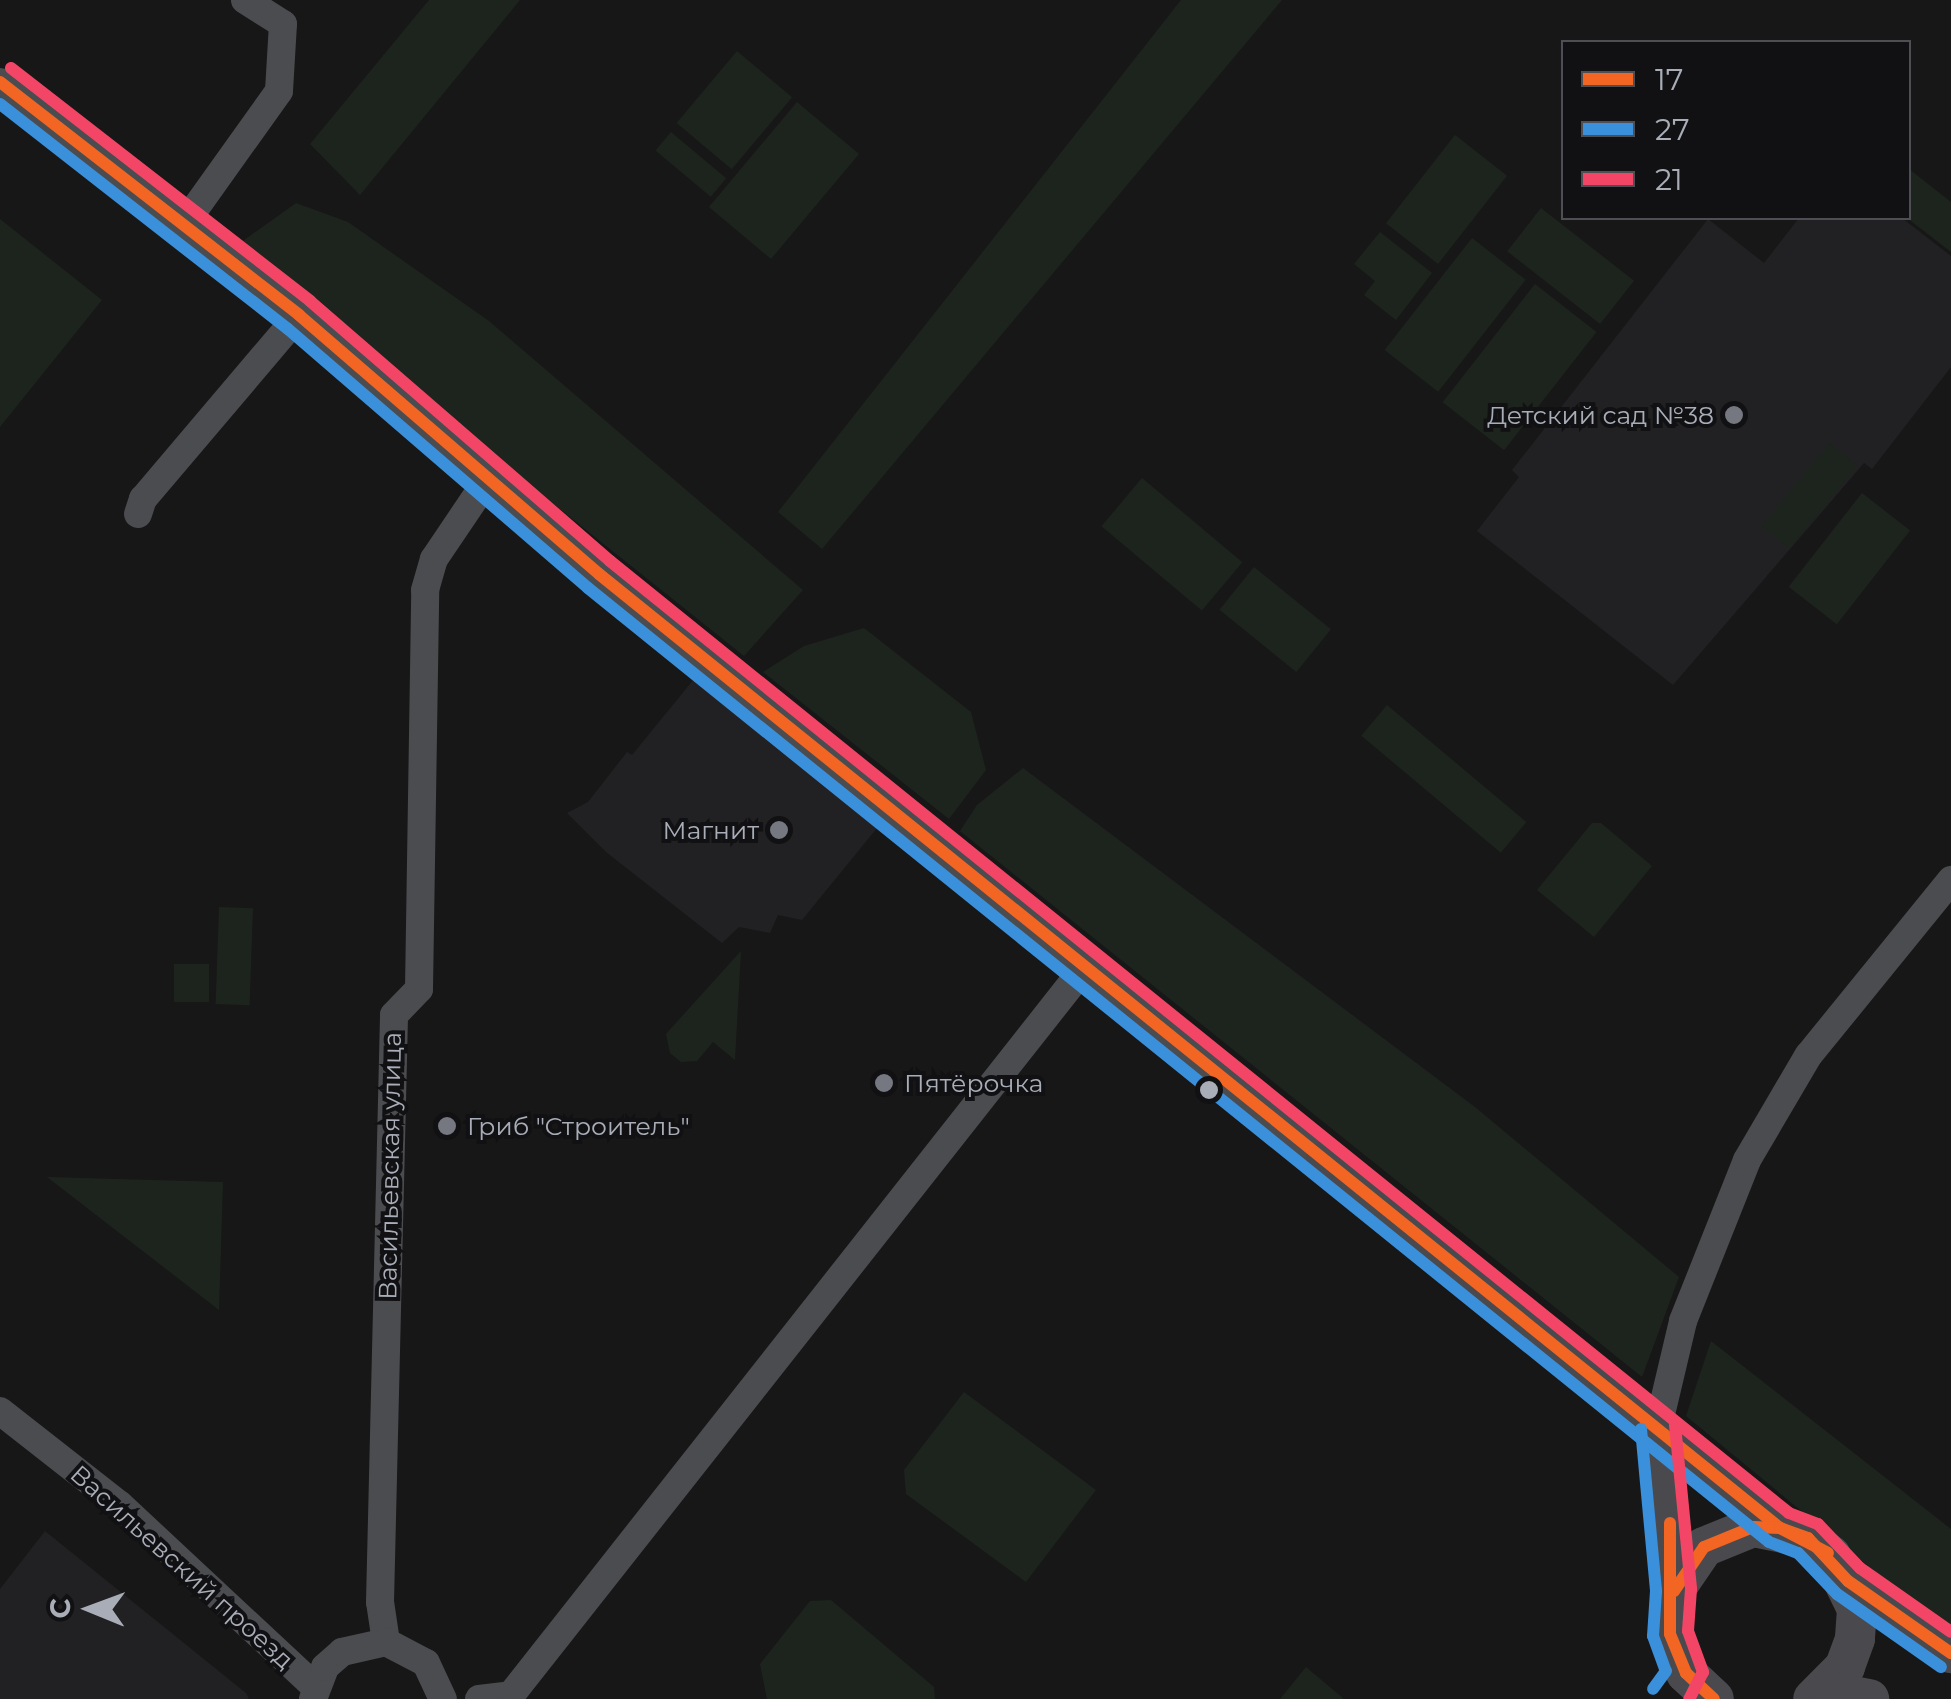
<!DOCTYPE html>
<meta charset="utf-8">
<style>
body{margin:0}
#map{position:relative;width:1951px;height:1699px;overflow:hidden;background:#171717;font-family:Montserrat,sans-serif}
div>[style]{position:absolute}
.built>*{inset:0;background:#212123}
.green>*{inset:0;background:#1d241e;transform-origin:0 0}
.street>*{height:28px;margin:-14px;padding:0 14px;transform-origin:14px;border-radius:14px;background:#4b4c50}
.secondary>*{height:40px;margin:-20px;padding:0 20px;transform-origin:20px;border-radius:20px;background:#4a4a4e}
.bus-1>*{height:12px;margin:-6px;padding:0 6px;transform-origin:6px;border-radius:6px;background:#f26522}
.bus-2>*{height:12px;margin:-6px;padding:0 6px;transform-origin:6px;border-radius:6px;background:#3a90db}
.bus-3>*{height:12px;margin:-6px;padding:0 6px;transform-origin:6px;border-radius:6px;background:#f34667}
.dots>*{width:28px;height:28px;translate:-50% -50%;box-sizing:border-box;border:5px solid #111113;border-radius:50%}
span{translate:-50% -50%;white-space:nowrap;text-align:center;line-height:1.15;-webkit-text-stroke:8px #111113;paint-order:stroke}
.poi-label{font-size:25px;color:#a8adb8}
.right{translate:-100% -50%;text-align:right}
.left{translate:0 -50%;text-align:left}
.street-label{font-size:25px;color:#a8adb8}
.legend{position:absolute;left:1561px;top:40px;width:350px;height:180px;box-sizing:border-box;background:#111113;border:2px solid #4d4f55;margin:0;padding:12px 18px;list-style:none;font-size:30px;color:#a8adb8}
.legend li{display:flex;align-items:center;gap:20px;height:50px}
.legend b{width:50px;border:2px solid #4d4f55}
.north{position:absolute;left:40px;top:1559px;width:100px;height:100px;-webkit-text-stroke:8px #111113;paint-order:stroke;rotate:271deg;font-size:28px;font-weight:700;line-height:40px;text-align:center;color:#a8adb8}
.north::after{content:'';display:block;margin:auto;width:35px;height:45px;background:#a8adb8;clip-path:polygon(50% 0,100% 100%,50% 72%,0 100%)}
</style>
<div id="map">
<div class="built">
<div style="clip-path:polygon(1799px 218px,1902px 218px,1951px 256px,1951px 367px,1872px 469px,1864px 463px,1673px 685px,1477px 531px,1519px 477px,1512px 470px,1708px 219px,1764px 263px)"></div>
<div style="clip-path:polygon(703px 668px,886px 817px,802px 920px,778px 915px,770px 933px,739px 927px,722px 943px,606px 852px,567px 813px,588px 802px,627px 752px,632px 755px)"></div>
<div style="clip-path:polygon(45px 1531px,246px 1693px,249px 1699px,0 1699px,0 1589px)"></div>
</div>
<div class="green">
<div style="clip-path:polygon(429px 0,520px 0,360px 195px,310px 144px)"></div>
<div style="clip-path:polygon(1181px 0,1282px 0,822px 549px,778px 512px)"></div>
<div style="left:737px;top:51px;width:72px;height:94px;rotate:40deg"></div>
<div style="left:797px;top:102px;width:81px;height:137px;rotate:40deg"></div>
<div style="left:671px;top:132px;width:72px;height:24px;rotate:40deg"></div>
<div style="left:1455px;top:135px;width:66px;height:112px;rotate:38deg"></div>
<div style="clip-path:polygon(1909px 169px,1951px 202px,1951px 252px,1907px 218px)"></div>
<div style="clip-path:polygon(296px 203px,348px 222px,489px 321px,803px 590px,744px 656px,233px 248px)"></div>
<div style="left:1541px;top:208px;width:118px;height:55px;rotate:38deg"></div>
<div style="clip-path:polygon(0 219px,102px 300px,0 427px)"></div>
<div style="clip-path:polygon(1380px 232px,1432px 273px,1396px 320px,1364px 295px,1375px 281px,1354px 264px)"></div>
<div style="left:1472px;top:238px;width:68px;height:142px;rotate:38deg"></div>
<div style="left:1535px;top:284px;width:78px;height:150px;rotate:38deg"></div>
<div style="left:1829px;top:443px;width:36px;height:107px;rotate:39deg"></div>
<div style="left:1142px;top:478px;width:131px;height:63px;rotate:40deg"></div>
<div style="left:1862px;top:493px;width:61px;height:119px;rotate:38deg"></div>
<div style="left:1254px;top:567px;width:99px;height:55px;rotate:39deg"></div>
<div style="clip-path:polygon(864px 628px,971px 712px,986px 770px,949px 819px,763px 672px,804px 646px)"></div>
<div style="left:1387px;top:705px;width:182px;height:40px;rotate:40deg"></div>
<div style="clip-path:polygon(1023px 768px,1475px 1107px,1679px 1277px,1642px 1377px,960px 831px,977px 805px)"></div>
<div style="clip-path:polygon(1592px 823px,1601px 823px,1652px 866px,1594px 937px,1537px 890px)"></div>
<div style="left:219px;top:907px;width:34px;height:97px;rotate:2deg"></div>
<div style="clip-path:polygon(741px 951px,735px 1060px,713px 1042px,697px 1061px,681px 1062px,670px 1053px,666px 1034px)"></div>
<div style="left:174px;top:964px;width:35px;height:38px"></div>
<div style="clip-path:polygon(47px 1177px,223px 1182px,219px 1310px)"></div>
<div style="clip-path:polygon(1711px 1341px,1951px 1529px,1951px 1634px,1686px 1416px)"></div>
<div style="clip-path:polygon(964px 1392px,1096px 1490px,1026px 1582px,906px 1494px,904px 1470px)"></div>
<div style="clip-path:polygon(831px 1600px,934px 1687px,935px 1699px,767px 1699px,760px 1664px,810px 1601px)"></div>
<div style="clip-path:polygon(1306px 1667px,1344px 1699px,1280px 1699px)"></div>
</div>
<div class="street">
<div style="left:0;top:82px;width:379px;rotate:37.9deg"></div>
<div style="left:299px;top:315px;width:396px;rotate:40.8deg"></div>
<div style="left:599px;top:574px;width:934px;rotate:38.92deg"></div>
<div style="left:182px;top:227px;width:167px;rotate:-54.5deg"></div>
<div style="left:279px;top:91px;width:67px;rotate:-86.6deg"></div>
<div style="left:283px;top:24px;width:45px;rotate:-147.7deg"></div>
<div style="left:138px;top:514px;width:16px;rotate:-72deg"></div>
<div style="left:143px;top:499px;width:241px;rotate:-49.7deg"></div>
<div style="left:0;top:1411px;width:152px;rotate:38.1deg"></div>
<div style="left:120px;top:1505px;width:267px;rotate:43deg"></div>
<div style="left:1658px;top:1427px;width:109px;rotate:-76.7deg"></div>
<div style="left:1683px;top:1321px;width:173px;rotate:-68.3deg"></div>
<div style="left:1747px;top:1160px;width:121px;rotate:-59.6deg"></div>
<div style="left:1808px;top:1056px;width:227px;rotate:-50.9deg"></div>
<div style="left:386px;top:1642px;width:40px;rotate:-98.5deg"></div>
<div style="left:380px;top:1602px;width:587px;rotate:-88.63deg"></div>
<div style="left:394px;top:1015px;width:36px;rotate:-46deg"></div>
<div style="left:419px;top:989px;width:399px;rotate:-89.1deg"></div>
<div style="left:425px;top:590px;width:32px;rotate:-74deg"></div>
<div style="left:434px;top:559px;width:97px;rotate:-56deg"></div>
<div style="left:313px;top:1699px;width:34px;rotate:-69deg"></div>
<div style="left:325px;top:1667px;width:23px;rotate:-41deg"></div>
<div style="left:342px;top:1652px;width:45px;rotate:-12.8deg"></div>
<div style="left:386px;top:1642px;width:45px;rotate:27.7deg"></div>
<div style="left:426px;top:1663px;width:40px;rotate:65deg"></div>
<div style="left:479px;top:1699px;width:32px;rotate:-7deg"></div>
<div style="left:511px;top:1695px;width:927px;rotate:-51.75deg"></div>
</div>
<div class="secondary">
<div style="left:1326px;top:1161px;width:584px;rotate:38.95deg"></div>
<div style="left:1658px;top:1427px;width:165px;rotate:84.4deg"></div>
<div style="left:1674px;top:1591px;width:43px;rotate:95.3deg"></div>
<div style="left:1670px;top:1634px;width:42px;rotate:67.7deg"></div>
<div style="left:1686px;top:1673px;width:38px;rotate:43deg"></div>
<div style="left:1848px;top:1581px;width:126px;rotate:35deg"></div>
<div style="left:1674px;top:1591px;width:53px;rotate:-55.7deg"></div>
<div style="left:1704px;top:1547px;width:53px;rotate:-22.2deg"></div>
<div style="left:1753px;top:1527px;width:56px;rotate:11.3deg"></div>
<div style="left:1808px;top:1538px;width:29px;rotate:38deg"></div>
<div style="left:1831px;top:1556px;width:59px;rotate:63.9deg"></div>
<div style="left:1857px;top:1609px;width:30px;rotate:94deg"></div>
<div style="left:1855px;top:1639px;width:30px;rotate:110deg"></div>
<div style="left:1845px;top:1667px;width:45px;rotate:135deg"></div>
<div style="left:1827px;top:1691px;width:43px;rotate:10.8deg"></div>
</div>
<div class="bus-1">
<div style="left:0;top:82px;width:379px;rotate:37.9deg"></div>
<div style="left:299px;top:315px;width:396px;rotate:40.8deg"></div>
<div style="left:599px;top:574px;width:1518px;rotate:38.93deg"></div>
<div style="left:1780px;top:1528px;width:30px;rotate:20deg"></div>
<div style="left:1808px;top:1538px;width:59px;rotate:47.1deg"></div>
<div style="left:1848px;top:1581px;width:126px;rotate:35deg"></div>
<div style="left:1670px;top:1523px;width:111px;rotate:90deg"></div>
<div style="left:1670px;top:1634px;width:42px;rotate:67.7deg"></div>
<div style="left:1686px;top:1673px;width:38px;rotate:43deg"></div>
<div style="left:1674px;top:1591px;width:53px;rotate:-55.7deg"></div>
<div style="left:1704px;top:1547px;width:53px;rotate:-22.2deg"></div>
<div style="left:1753px;top:1527px;width:27px;rotate:2deg"></div>
<div style="left:1780px;top:1528px;width:54px;rotate:27.5deg"></div>
</div>
<div class="bus-2">
<div style="left:0;top:104px;width:365px;rotate:38deg"></div>
<div style="left:288px;top:329px;width:396px;rotate:40.8deg"></div>
<div style="left:588px;top:588px;width:1518px;rotate:38.93deg"></div>
<div style="left:1769px;top:1542px;width:31px;rotate:21deg"></div>
<div style="left:1798px;top:1553px;width:57px;rotate:46.4deg"></div>
<div style="left:1837px;top:1594px;width:127px;rotate:35.1deg"></div>
<div style="left:1641px;top:1429px;width:163px;rotate:84.7deg"></div>
<div style="left:1656px;top:1591px;width:45px;rotate:93.8deg"></div>
<div style="left:1653px;top:1636px;width:37px;rotate:70deg"></div>
<div style="left:1666px;top:1671px;width:22px;rotate:126deg"></div>
</div>
<div class="bus-3">
<div style="left:11px;top:68px;width:379px;rotate:37.9deg"></div>
<div style="left:310px;top:301px;width:397px;rotate:40.9deg"></div>
<div style="left:610px;top:561px;width:1515px;rotate:38.92deg"></div>
<div style="left:1789px;top:1513px;width:31px;rotate:21deg"></div>
<div style="left:1818px;top:1524px;width:61px;rotate:46.3deg"></div>
<div style="left:1860px;top:1568px;width:111px;rotate:35.1deg"></div>
<div style="left:1675px;top:1425px;width:165px;rotate:84.4deg"></div>
<div style="left:1691px;top:1589px;width:42px;rotate:94.1deg"></div>
<div style="left:1688px;top:1631px;width:44px;rotate:69.9deg"></div>
<div style="left:1703px;top:1672px;width:30px;rotate:117deg"></div>
</div>
<div class="dots">
<div style="left:1734px;top:415px;background:#757880"></div>
<div style="left:779px;top:830px;background:#757880"></div>
<div style="left:884px;top:1083px;background:#757880"></div>
<div style="left:1209px;top:1090px;background:#a8adb8"></div>
<div style="left:447px;top:1126px;background:#757880"></div>
</div>
<div class="poi-label">
<span class="right" style="left:1714px;top:415px">Детский сад №38</span>
<span class="right" style="left:759px;top:830px">Магнит</span>
<span class="left" style="left:904px;top:1083px">Пятёрочка</span>
<span class="left" style="left:467px;top:1126px">Гриб "Строитель"</span>
</div>
<div class="street-label">
<span style="left:390px;top:1166px;rotate:-89deg">Васильевская улица</span>
<span style="left:182px;top:1567px;rotate:42deg">Васильевский проезд</span>
</div>
<ul class="legend">
<li><b style="height:12px;background:#f26522"></b>17</li>
<li><b style="height:12px;background:#3a90db"></b>27</li>
<li><b style="height:12px;background:#f34667"></b>21</li>
</ul>
<div class="north">С</div>
</div>
